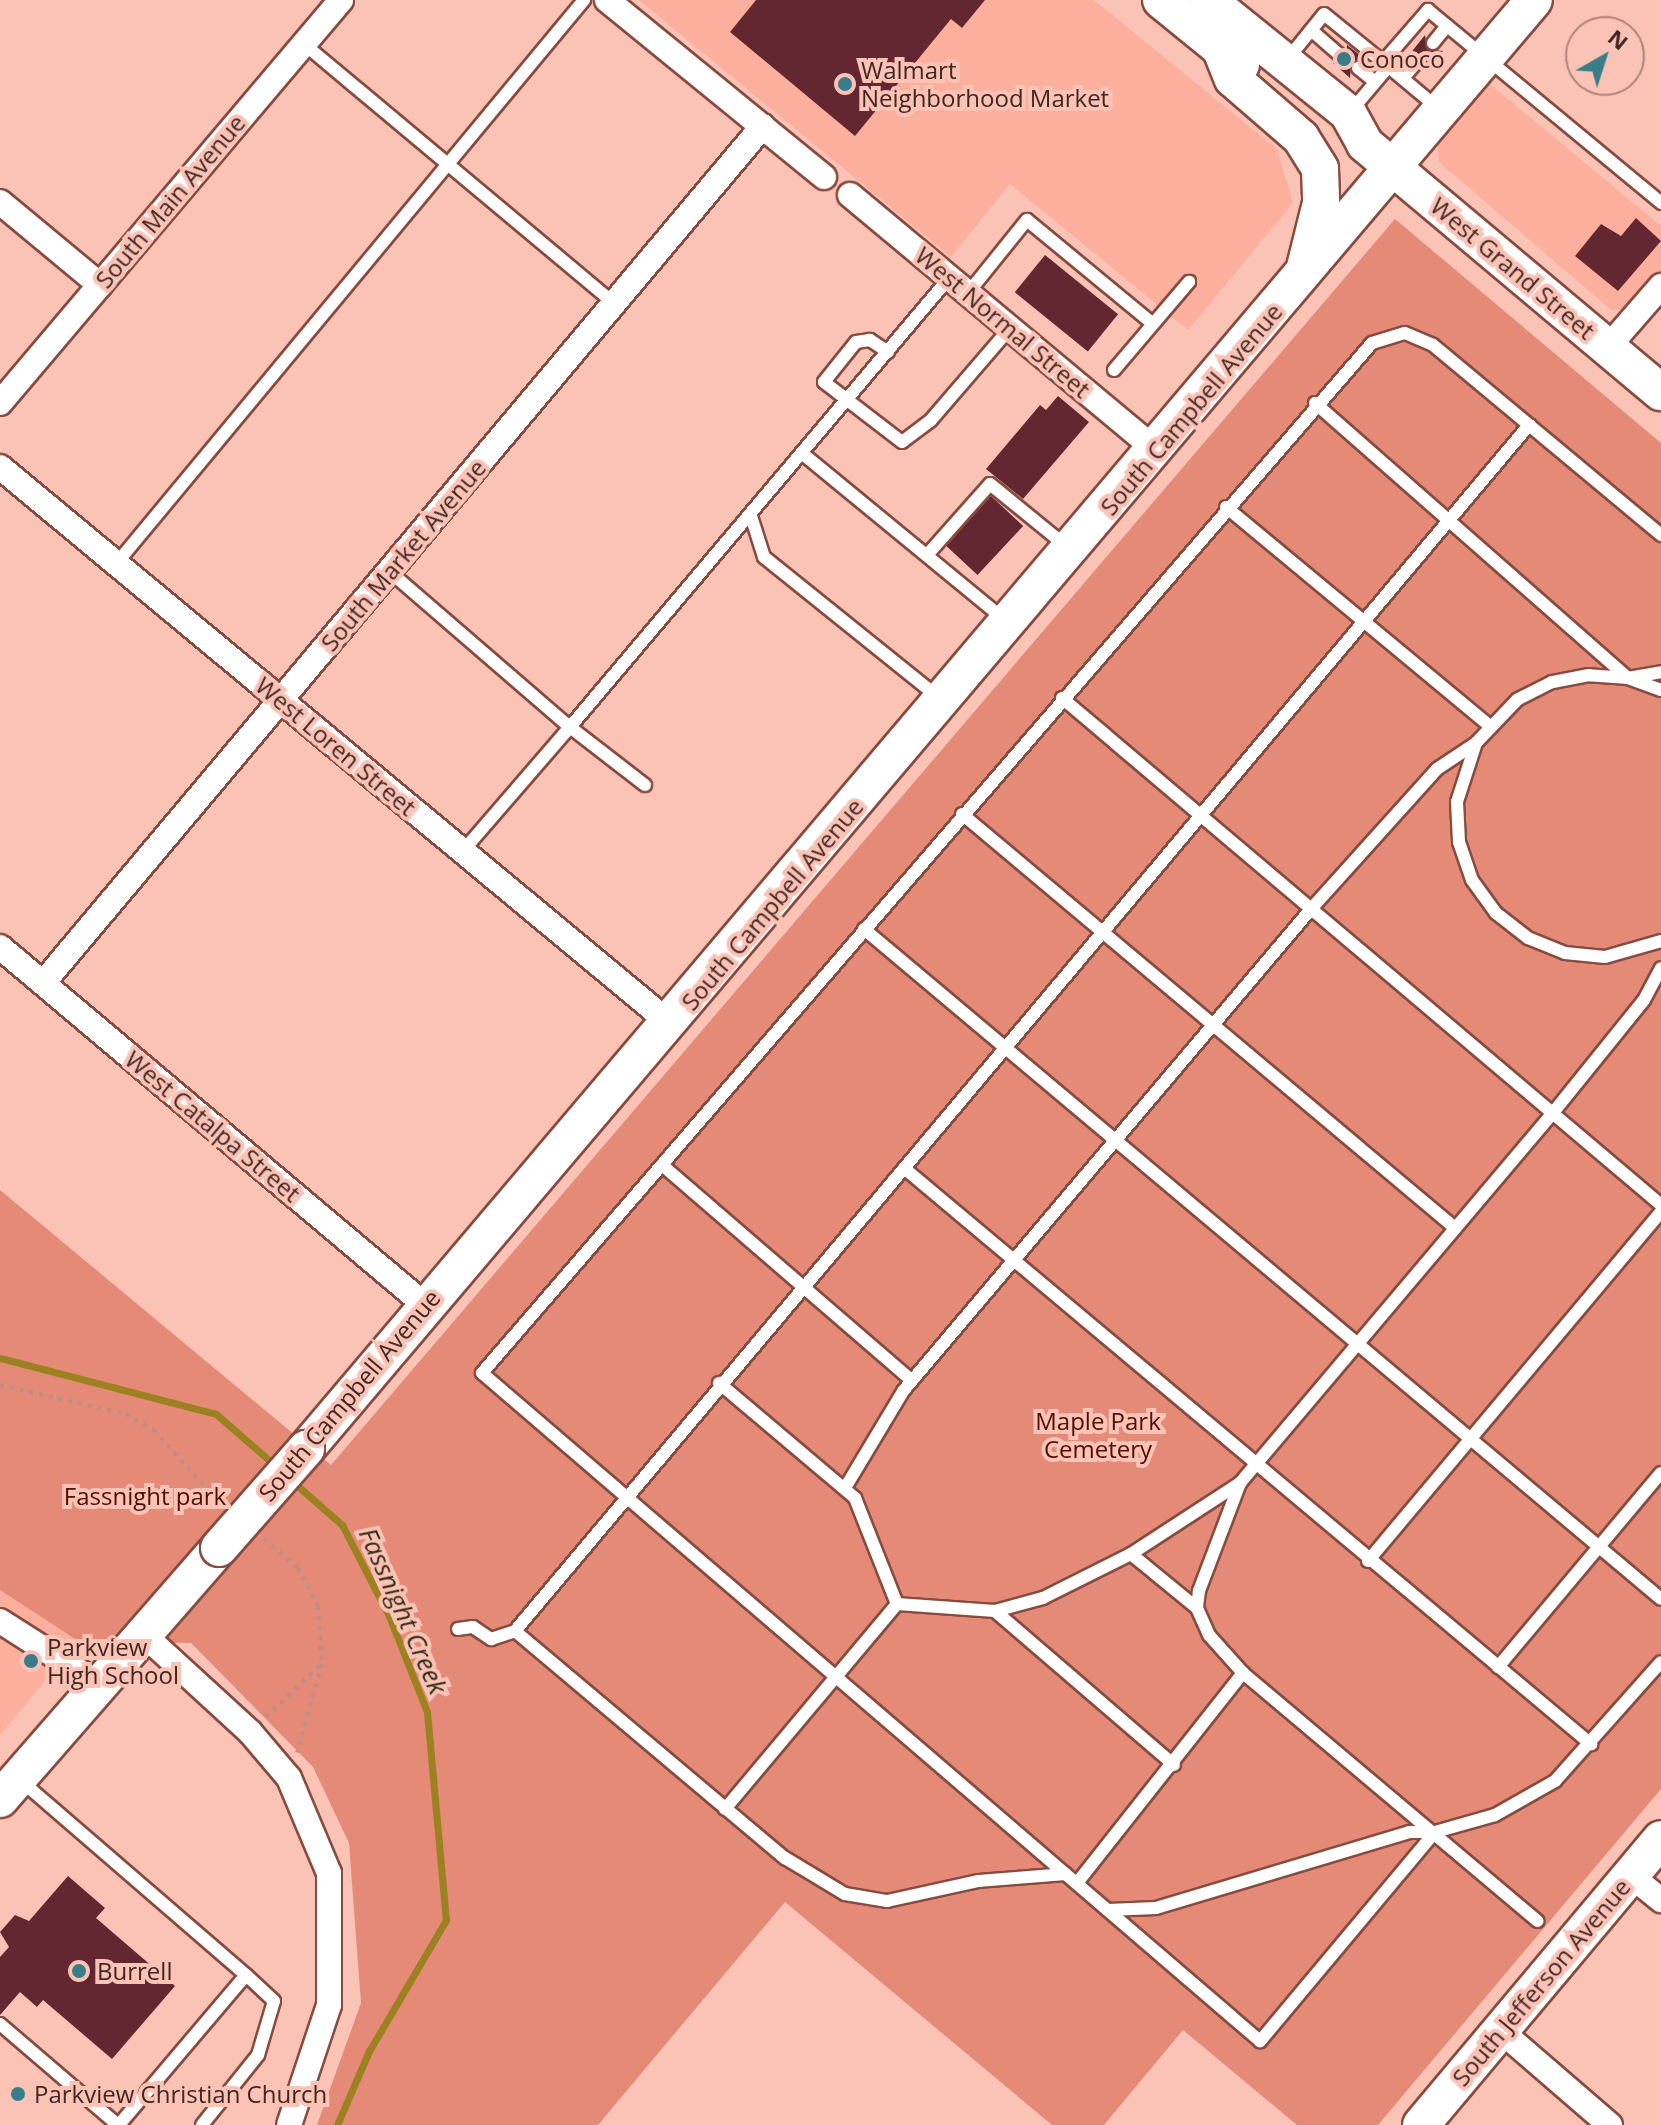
<!DOCTYPE html>
<style>
body{margin:0}
#map{position:relative;width:1661px;height:2125px;overflow:hidden;background:#fbc2b6;font-family:"Open Sans",sans-serif}
div>[style]{position:absolute}
.built>*{inset:0;background:#fdaf9e}
.green>*{inset:0;background:#e48a77}
.stream>*{height:7px;margin:-3.5px;padding:0 3.5px;transform-origin:3.5px;border-radius:3.5px;background:#9c8120}
.building>*{inset:0;background:#622731;transform-origin:0 0}
.path>*{height:4px;margin-top:-2px;transform-origin:0;background:repeating-linear-gradient(90deg,#bf8f85 0 4px,transparent 0 10px)}
.roads{filter:drop-shadow(2px 0 #884b3f) drop-shadow(-2px 0 #884b3f) drop-shadow(0 2px #884b3f) drop-shadow(0 -2px #884b3f)}
.lane>*{height:12px;margin:-6px;padding:0 6px;transform-origin:6px;border-radius:6px;background:#fff}
.street>*{height:24px;margin:-12px;padding:0 12px;transform-origin:12px;border-radius:12px;background:#fff}
.secondary>*{height:36px;margin:-18px;padding:0 18px;transform-origin:18px;border-radius:18px;background:#fff}
.bridges{filter:drop-shadow(2px 0 #884b3f) drop-shadow(-2px 0 #884b3f) drop-shadow(0 2px #884b3f) drop-shadow(0 -2px #884b3f)}
.secondary-bridge>*{height:36px;margin:-18px;padding:0 18px;transform-origin:18px;border-radius:18px;background:#fff}
.dots>*{width:22px;height:22px;translate:-50% -50%;box-sizing:border-box;border:4px solid #fbc2b6;border-radius:50%}
span{translate:-50% -50%;white-space:nowrap;text-align:center;line-height:1.15;-webkit-text-stroke:8px #fbc2b6;paint-order:stroke}
.poi-label{font-size:24px;color:#422721}
.left{translate:0 -50%;text-align:left}
.street-label{font-size:24px;color:#422721}
.park-label{font-size:24px;color:#530d03}
.water-label{font-size:26px;color:#322c18;font-style:italic}
.north{position:absolute;left:1565px;top:16px;width:80px;height:80px;box-sizing:border-box;background:#fbc2b6;border:2px solid #b1847a;border-radius:50%;rotate:39deg;font-size:22px;font-weight:700;line-height:32px;text-align:center;color:#422721}
.north::after{content:'';display:block;margin:auto;width:28px;height:36px;background:#387d8a;clip-path:polygon(50% 0,100% 100%,50% 72%,0 100%)}
</style>
<div id="map">
<div class="built">
<div style="clip-path:polygon(639px 0,1094px 0,1277px 149px,1293px 203px,1188px 330px,1010px 184px,951px 257px)"></div>
<div style="clip-path:polygon(1485px 80px,1661px 226px,1661px 273px,1628px 309px,1611px 310px,1439px 162px,1437px 139px)"></div>
<div style="clip-path:polygon(0 1590px,78px 1641px,0 1735px)"></div>
</div>
<div class="green">
<div style="clip-path:polygon(1395px 219px,1661px 443px,1661px 1789px,1378px 2125px,1297px 2125px,1183px 2030px,1104px 2125px,1052px 2125px,785px 1902px,598px 2125px,317px 2125px,361px 2003px,349px 1843px,313px 1767px,191px 1643px,78px 1641px,0 1590px,0 1190px,331px 1465px)"></div>
</div>
<div class="stream">
<div style="left:0;top:1358px;width:223px;rotate:14.5deg"></div>
<div style="left:216px;top:1414px;width:81px;rotate:41deg"></div>
<div style="left:292px;top:1481px;width:67px;rotate:41.3deg"></div>
<div style="left:342px;top:1525px;width:102px;rotate:62.7deg"></div>
<div style="left:389px;top:1616px;width:103px;rotate:68.4deg"></div>
<div style="left:427px;top:1712px;width:209px;rotate:84.8deg"></div>
<div style="left:446px;top:1920px;width:152px;rotate:120.4deg"></div>
<div style="left:369px;top:2051px;width:81px;rotate:113.4deg"></div>
</div>
<div class="building">
<div style="clip-path:polygon(756px 0,985px 0,962px 28px,951px 19px,855px 136px,730px 32px)"></div>
<div style="clip-path:polygon(1425px 35px,1427px 49px,1443px 51px,1426px 70px,1422px 55px,1409px 55px)"></div>
<div style="clip-path:polygon(1347px 45px,1365px 59px,1351px 63px,1350px 78px,1333px 63px,1346px 59px)"></div>
<div style="clip-path:polygon(1636px 218px,1661px 241px,1618px 291px,1575px 256px,1601px 224px,1621px 236px)"></div>
<div style="left:1045px;top:255px;width:94px;height:48px;rotate:39deg"></div>
<div style="clip-path:polygon(1058px 396px,1089px 422px,1023px 499px,986px 469px,1040px 405px,1046px 410px)"></div>
<div style="left:991px;top:496px;width:44px;height:67px;rotate:43deg"></div>
<div style="clip-path:polygon(68px 1876px,105px 1908px,96px 1918px,175px 1986px,112px 2059px,43px 2000px,37px 2007px,20px 1992px,0 2015px,0 1957px,9px 1947px,0 1932px,15px 1915px,29px 1921px)"></div>
</div>
<div class="path">
<div style="left:0;top:1385px;width:129px;rotate:13deg"></div>
<div style="left:126px;top:1414px;width:32px;rotate:30deg"></div>
<div style="left:154px;top:1430px;width:98px;rotate:47.9deg"></div>
<div style="left:264px;top:1539px;width:45px;rotate:40.5deg"></div>
<div style="left:298px;top:1568px;width:43px;rotate:62.2deg"></div>
<div style="left:318px;top:1606px;width:58px;rotate:86.1deg"></div>
<div style="left:322px;top:1664px;width:92px;rotate:105.7deg"></div>
<div style="left:266px;top:1717px;width:75px;rotate:-43.9deg"></div>
</div>
<div class="roads">
<div class="lane">
<div style="left:1311px;top:30px;width:37px;rotate:41deg"></div>
<div style="left:1433px;top:43px;width:22px;rotate:-51deg"></div>
<div style="left:304px;top:44px;width:404px;rotate:39.9deg"></div>
<div style="left:1286px;top:61px;width:60px;rotate:-51deg"></div>
<div style="left:1324px;top:14px;width:76px;rotate:39.1deg"></div>
<div style="left:1358px;top:68px;width:22px;rotate:39deg"></div>
<div style="left:1403px;top:78px;width:21px;rotate:-49deg"></div>
<div style="left:1439px;top:109px;width:73px;rotate:-140deg"></div>
<div style="left:1383px;top:62px;width:69px;rotate:-49.1deg"></div>
<div style="left:1428px;top:10px;width:303px;rotate:39.6deg"></div>
<div style="left:1351px;top:111px;width:59px;rotate:-49.8deg"></div>
<div style="left:968px;top:293px;width:94px;rotate:-51.1deg"></div>
<div style="left:1027px;top:220px;width:162px;rotate:39.5deg"></div>
<div style="left:888px;top:352px;width:22px;rotate:-146deg"></div>
<div style="left:870px;top:340px;width:14px;rotate:172deg"></div>
<div style="left:856px;top:342px;width:51px;rotate:128.7deg"></div>
<div style="left:824px;top:382px;width:98px;rotate:37.6deg"></div>
<div style="left:902px;top:442px;width:36px;rotate:-37deg"></div>
<div style="left:931px;top:420px;width:121px;rotate:-49.3deg"></div>
<div style="left:1114px;top:370px;width:116px;rotate:-49.6deg"></div>
<div style="left:1315px;top:403px;width:417px;rotate:41.3deg"></div>
<div style="left:1628px;top:678px;width:34px;rotate:-10deg"></div>
<div style="left:803px;top:454px;width:260px;rotate:39.4deg"></div>
<div style="left:1226px;top:507px;width:342px;rotate:39.7deg"></div>
<div style="left:751px;top:516px;width:43px;rotate:72.4deg"></div>
<div style="left:764px;top:557px;width:223px;rotate:38.8deg"></div>
<div style="left:927px;top:555px;width:95px;rotate:-48.4deg"></div>
<div style="left:990px;top:484px;width:98px;rotate:39.2deg"></div>
<div style="left:116px;top:564px;width:733px;rotate:-50.31deg"></div>
<div style="left:389px;top:571px;width:239px;rotate:40.8deg"></div>
<div style="left:570px;top:727px;width:164px;rotate:130.8deg"></div>
<div style="left:1661px;top:690px;width:35px;rotate:-160deg"></div>
<div style="left:1628px;top:678px;width:39px;rotate:-176deg"></div>
<div style="left:1589px;top:675px;width:38px;rotate:169deg"></div>
<div style="left:1552px;top:682px;width:39px;rotate:153deg"></div>
<div style="left:1517px;top:700px;width:59px;rotate:133.6deg"></div>
<div style="left:1476px;top:743px;width:62px;rotate:107.9deg"></div>
<div style="left:1457px;top:802px;width:40px;rotate:87.1deg"></div>
<div style="left:1459px;top:842px;width:40px;rotate:71.1deg"></div>
<div style="left:1472px;top:880px;width:41px;rotate:54deg"></div>
<div style="left:1496px;top:913px;width:41px;rotate:38deg"></div>
<div style="left:1528px;top:938px;width:40px;rotate:22deg"></div>
<div style="left:1565px;top:953px;width:40px;rotate:5.7deg"></div>
<div style="left:1605px;top:957px;width:58px;rotate:-15.9deg"></div>
<div style="left:1062px;top:698px;width:785px;rotate:40.24deg"></div>
<div style="left:645px;top:785px;width:95px;rotate:-142.3deg"></div>
<div style="left:570px;top:727px;width:589px;rotate:-49.82deg"></div>
<div style="left:962px;top:814px;width:644px;rotate:40.02deg"></div>
<div style="left:864px;top:929px;width:1041px;rotate:40.05deg"></div>
<div style="left:662px;top:1165px;width:330px;rotate:40.8deg"></div>
<div style="left:904px;top:1168px;width:897px;rotate:39.98deg"></div>
<div style="left:719px;top:1383px;width:178px;rotate:40.2deg"></div>
<div style="left:855px;top:1498px;width:114px;rotate:68.4deg"></div>
<div style="left:1240px;top:1483px;width:116px;rotate:110.8deg"></div>
<div style="left:1199px;top:1591px;width:17px;rotate:97deg"></div>
<div style="left:1197px;top:1608px;width:30px;rotate:66deg"></div>
<div style="left:1209px;top:1635px;width:51px;rotate:48.2deg"></div>
<div style="left:1243px;top:1673px;width:385px;rotate:40.1deg"></div>
<div style="left:845px;top:1488px;width:114px;rotate:-59deg"></div>
<div style="left:904px;top:1390px;width:630px;rotate:-49.76deg"></div>
<div style="left:1311px;top:909px;width:188px;rotate:-48deg"></div>
<div style="left:1437px;top:769px;width:47px;rotate:-33.7deg"></div>
<div style="left:1131px;top:1554px;width:85px;rotate:39.3deg"></div>
<div style="left:1368px;top:1561px;width:456px;rotate:-50deg"></div>
<div style="left:897px;top:1604px;width:98px;rotate:4.1deg"></div>
<div style="left:995px;top:1611px;width:50px;rotate:-15.2deg"></div>
<div style="left:1043px;top:1598px;width:98px;rotate:-26.6deg"></div>
<div style="left:1131px;top:1554px;width:130px;rotate:-33.1deg"></div>
<div style="left:1240px;top:1483px;width:483px;rotate:-49.8deg"></div>
<div style="left:1552px;top:1114px;width:146px;rotate:-51.1deg"></div>
<div style="left:1644px;top:1000px;width:36px;rotate:-62deg"></div>
<div style="left:995px;top:1611px;width:236px;rotate:40.7deg"></div>
<div style="left:458px;top:1629px;width:15px;rotate:-8deg"></div>
<div style="left:473px;top:1627px;width:22px;rotate:34deg"></div>
<div style="left:491px;top:1639px;width:25px;rotate:-18deg"></div>
<div style="left:515px;top:1631px;width:1576px;rotate:-49.94deg"></div>
<div style="left:515px;top:1631px;width:353px;rotate:40.1deg"></div>
<div style="left:785px;top:1858px;width:70px;rotate:31deg"></div>
<div style="left:845px;top:1894px;width:43px;rotate:9.5deg"></div>
<div style="left:887px;top:1901px;width:94px;rotate:-12.3deg"></div>
<div style="left:979px;top:1881px;width:87px;rotate:-4.6deg"></div>
<div style="left:1498px;top:1667px;width:253px;rotate:-50deg"></div>
<div style="left:20px;top:1780px;width:298px;rotate:40.8deg"></div>
<div style="left:246px;top:1975px;width:197px;rotate:130.3deg"></div>
<div style="left:725px;top:1809px;width:268px;rotate:-50deg"></div>
<div style="left:1435px;top:1832px;width:273px;rotate:129.9deg"></div>
<div style="left:1260px;top:2041px;width:1025px;rotate:-139.35deg"></div>
<div style="left:482px;top:1373px;width:1361px;rotate:-49.17deg"></div>
<div style="left:1372px;top:343px;width:34px;rotate:-17deg"></div>
<div style="left:1405px;top:333px;width:30px;rotate:23deg"></div>
<div style="left:1433px;top:345px;width:297px;rotate:39.8deg"></div>
<div style="left:1077px;top:1883px;width:268px;rotate:-51.7deg"></div>
<div style="left:1108px;top:1910px;width:48px;rotate:-2.4deg"></div>
<div style="left:1156px;top:1908px;width:264px;rotate:-16.7deg"></div>
<div style="left:1409px;top:1832px;width:26px"></div>
<div style="left:1435px;top:1832px;width:62px;rotate:-15.8deg"></div>
<div style="left:1495px;top:1815px;width:69px;rotate:-29.5deg"></div>
<div style="left:1555px;top:1781px;width:159px;rotate:-48.3deg"></div>
<div style="left:0;top:2024px;width:155px;rotate:40.6deg"></div>
<div style="left:202px;top:2125px;width:90px;rotate:-51.3deg"></div>
<div style="left:258px;top:2055px;width:56px;rotate:-73.5deg"></div>
<div style="left:274px;top:2001px;width:38px;rotate:-137deg"></div>
</div>
<div class="street">
<div style="left:607px;top:0;width:280px;rotate:39.2deg"></div>
<div style="left:850px;top:195px;width:398px;rotate:39.8deg"></div>
<div style="left:0;top:202px;width:130px;rotate:39.7deg"></div>
<div style="left:1608px;top:347px;width:81px;rotate:-49deg"></div>
<div style="left:0;top:403px;width:528px;rotate:-49.76deg"></div>
<div style="left:0;top:467px;width:872px;rotate:39.7deg"></div>
<div style="left:0;top:947px;width:556px;rotate:40.11deg"></div>
<div style="left:43px;top:983px;width:1119px;rotate:-49.97deg"></div>
<div style="left:0;top:1621px;width:117px;rotate:32.5deg"></div>
<div style="left:142px;top:1633px;width:147px;rotate:42.5deg"></div>
<div style="left:250px;top:1732px;width:60px;rotate:49.7deg"></div>
<div style="left:289px;top:1778px;width:103px;rotate:67.2deg"></div>
<div style="left:329px;top:1873px;width:132px;rotate:90deg"></div>
<div style="left:329px;top:2005px;width:126px;rotate:108.4deg"></div>
<div style="left:1630px;top:1875px;width:40px;rotate:39deg"></div>
<div style="left:1501px;top:2031px;width:144px;rotate:40.8deg"></div>
</div>
<div class="secondary">
<div style="left:1161px;top:0;width:103px;rotate:39.1deg"></div>
<div style="left:1208px;top:0;width:180px;rotate:38.9deg"></div>
<div style="left:1348px;top:113px;width:35px;rotate:61deg"></div>
<div style="left:1365px;top:144px;width:386px;rotate:40deg"></div>
<div style="left:1221px;top:50px;width:31px;rotate:68deg"></div>
<div style="left:1233px;top:79px;width:90px;rotate:40.9deg"></div>
<div style="left:1301px;top:138px;width:36px;rotate:58deg"></div>
<div style="left:1320px;top:169px;width:34px;rotate:88deg"></div>
<div style="left:1321px;top:203px;width:66px;rotate:104deg"></div>
<div style="left:306px;top:1449px;width:1899px;rotate:-49.72deg"></div>
<div style="left:0;top:1799px;width:333px;rotate:-48.9deg"></div>
<div style="left:1421px;top:2125px;width:373px;rotate:-50deg"></div>
</div>
</div>
<div class="bridges">
<div class="secondary-bridge">
<div style="left:219px;top:1548px;width:132px;rotate:-48.7deg"></div>
</div>
</div>
<div class="dots">
<div style="left:1344px;top:59px;background:#387d8a"></div>
<div style="left:845px;top:84px;background:#387d8a"></div>
<div style="left:31px;top:1661px;background:#387d8a"></div>
<div style="left:79px;top:1971px;background:#387d8a"></div>
<div style="left:18px;top:2094px;background:#387d8a"></div>
</div>
<div class="poi-label">
<span class="left" style="left:1360px;top:59px">Conoco</span>
<span class="left" style="left:861px;top:84px">Walmart<br>Neighborhood Market</span>
<span class="left" style="left:47px;top:1661px">Parkview<br>High School</span>
<span class="left" style="left:97px;top:1971px">Burrell</span>
<span class="left" style="left:34px;top:2094px">Parkview Christian Church</span>
</div>
<div class="street-label">
<span style="left:170px;top:201px;rotate:-50deg">South Main Avenue</span>
<span style="left:1513px;top:268px;rotate:40deg">West Grand Street</span>
<span style="left:1003px;top:322px;rotate:40deg">West Normal Street</span>
<span style="left:1191px;top:409px;rotate:-50deg">South Campbell Avenue</span>
<span style="left:403px;top:555px;rotate:-50deg">South Market Avenue</span>
<span style="left:336px;top:746px;rotate:40deg">West Loren Street</span>
<span style="left:772px;top:904px;rotate:-50deg">South Campbell Avenue</span>
<span style="left:213px;top:1126px;rotate:40deg">West Catalpa Street</span>
<span style="left:349px;top:1395px;rotate:-50deg">South Campbell Avenue</span>
<span style="left:1541px;top:1982px;rotate:-50deg">South Jefferson Avenue</span>
</div>
<div class="park-label">
<span style="left:1098px;top:1435px">Maple Park<br>Cemetery</span>
<span style="left:145px;top:1496px">Fassnight park</span>
</div>
<div class="water-label">
<span style="left:403px;top:1611px;rotate:66deg">Fassnight Creek</span>
</div>
<div class="north">N</div>
</div>
